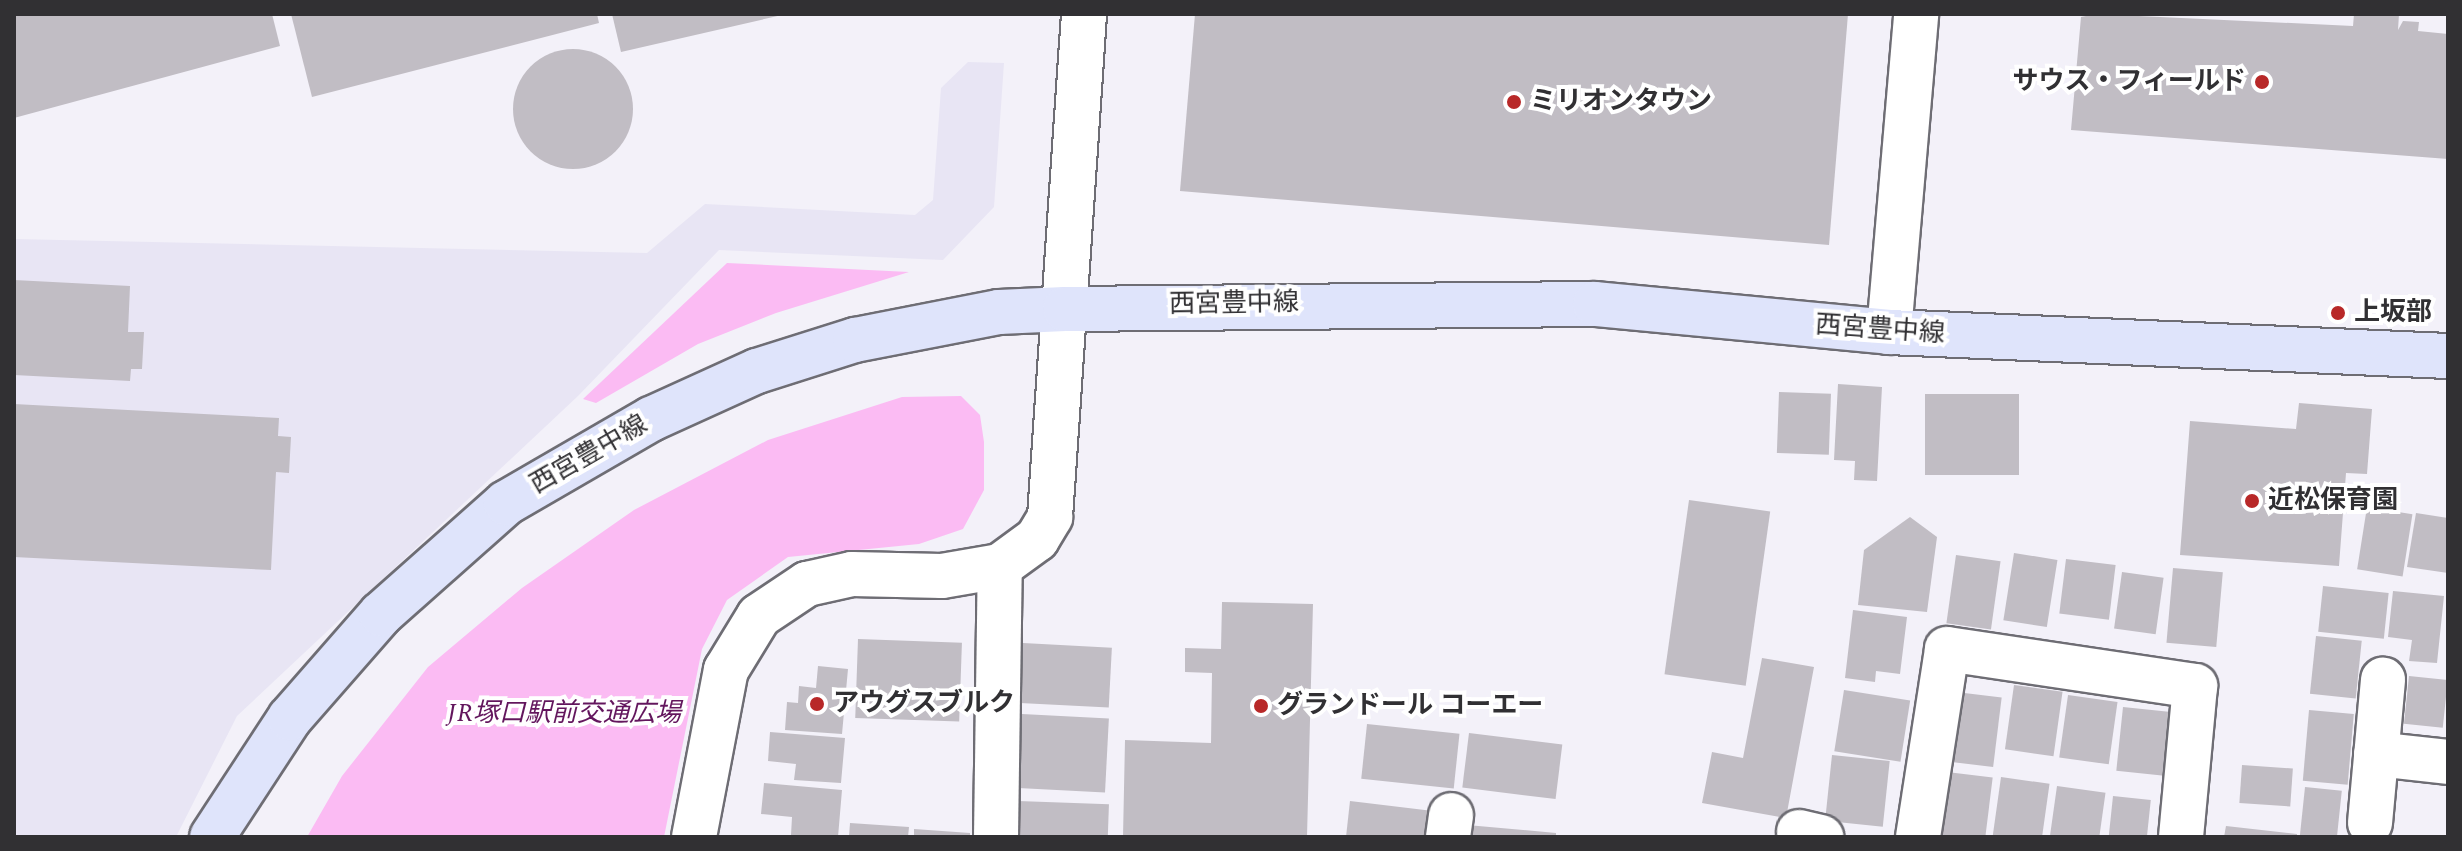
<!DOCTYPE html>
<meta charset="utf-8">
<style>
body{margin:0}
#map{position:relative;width:2462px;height:851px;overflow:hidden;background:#f3f1f9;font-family:Spectral,"Noto Sans JP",serif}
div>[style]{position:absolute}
.built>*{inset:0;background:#e8e5f4}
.green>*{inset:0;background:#fbbbf3}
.building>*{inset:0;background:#c1bdc4;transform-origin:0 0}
.round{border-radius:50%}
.roads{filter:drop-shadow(2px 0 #6e6d74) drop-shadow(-2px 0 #6e6d74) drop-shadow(0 2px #6e6d74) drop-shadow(0 -2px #6e6d74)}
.minor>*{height:44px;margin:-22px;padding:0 22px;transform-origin:22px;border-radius:22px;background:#fff}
.major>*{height:44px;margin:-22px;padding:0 22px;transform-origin:22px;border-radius:22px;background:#dfe4fb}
.dots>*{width:22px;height:22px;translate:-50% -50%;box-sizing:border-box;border:4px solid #fff;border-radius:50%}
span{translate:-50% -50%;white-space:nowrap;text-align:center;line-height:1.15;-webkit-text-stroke:8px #fff;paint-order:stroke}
.poi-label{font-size:26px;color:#313033;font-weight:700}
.right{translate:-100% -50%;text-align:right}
.left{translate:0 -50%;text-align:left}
.street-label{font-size:26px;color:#313033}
.park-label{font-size:26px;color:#63165d;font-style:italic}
.frame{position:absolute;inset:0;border:16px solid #313033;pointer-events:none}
</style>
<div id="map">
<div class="built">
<div style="clip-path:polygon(968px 62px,1004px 63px,994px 207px,943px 260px,719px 250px,578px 396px,237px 716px,176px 837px,14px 837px,14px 239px,647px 253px,705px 204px,915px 215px,933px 200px,941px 88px)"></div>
</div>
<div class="green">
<div style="clip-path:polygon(727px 263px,909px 272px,776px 313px,698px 344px,596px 403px,583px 399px)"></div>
<div style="clip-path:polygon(961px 396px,980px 415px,984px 442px,984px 490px,963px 529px,919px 544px,788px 557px,727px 600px,702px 649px,664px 837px,307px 837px,342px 776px,428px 667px,522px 588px,634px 510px,768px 440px,902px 397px)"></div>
</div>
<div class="building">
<div style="clip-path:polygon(14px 14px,272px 14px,280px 46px,14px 118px)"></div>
<div style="clip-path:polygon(291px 14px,597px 14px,599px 23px,312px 97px)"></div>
<div style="clip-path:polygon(612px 14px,782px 14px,782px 15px,621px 52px)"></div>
<div style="clip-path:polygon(1195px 14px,1848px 14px,1829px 245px,1180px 191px)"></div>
<div style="clip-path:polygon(2096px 14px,2353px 26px,2354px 14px,2399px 14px,2398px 30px,2403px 21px,2419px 22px,2418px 31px,2448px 34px,2448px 159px,2071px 130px,2081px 17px)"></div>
<div class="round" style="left:513px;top:49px;width:120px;height:120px"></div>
<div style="clip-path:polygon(14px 280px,130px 286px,128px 332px,144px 332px,142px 369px,131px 369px,130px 381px,14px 375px)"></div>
<div style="clip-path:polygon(1838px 384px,1882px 387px,1877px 481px,1854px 480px,1855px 461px,1834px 460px)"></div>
<div style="left:1779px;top:392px;width:52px;height:61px;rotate:2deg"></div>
<div style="left:1925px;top:394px;width:94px;height:81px"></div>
<div style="clip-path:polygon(2299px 403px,2372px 409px,2367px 474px,2346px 473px,2339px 566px,2180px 555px,2190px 421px,2296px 429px)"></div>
<div style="clip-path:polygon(14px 404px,279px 418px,278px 436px,291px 437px,289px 473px,276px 472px,271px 570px,14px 557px)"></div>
<div style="left:1689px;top:500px;width:82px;height:176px;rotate:8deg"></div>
<div style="left:2367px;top:507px;width:46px;height:63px;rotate:9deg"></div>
<div style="clip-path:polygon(2416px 513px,2448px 518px,2448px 573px,2407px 567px)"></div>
<div style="clip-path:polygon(1910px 517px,1937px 537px,1927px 612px,1858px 605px,1864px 550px)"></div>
<div style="left:2014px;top:553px;width:44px;height:68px;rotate:9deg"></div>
<div style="left:1956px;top:555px;width:45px;height:69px;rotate:8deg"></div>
<div style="left:2066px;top:559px;width:50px;height:55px;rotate:7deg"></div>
<div style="left:2173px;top:568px;width:50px;height:75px;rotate:5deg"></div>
<div style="left:2122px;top:572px;width:42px;height:57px;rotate:8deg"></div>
<div style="left:2323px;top:586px;width:66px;height:46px;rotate:6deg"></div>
<div style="clip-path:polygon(2393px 591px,2444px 596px,2437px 663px,2409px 661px,2412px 640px,2388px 637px)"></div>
<div style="clip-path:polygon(1222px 602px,1313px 604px,1307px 837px,1123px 837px,1125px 740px,1211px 743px,1212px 673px,1185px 672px,1185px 648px,1221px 649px)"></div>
<div style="clip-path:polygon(1853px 610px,1907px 617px,1900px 674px,1876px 671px,1875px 682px,1845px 678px)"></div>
<div style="left:2316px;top:636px;width:46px;height:58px;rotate:6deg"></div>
<div style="left:858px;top:639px;width:104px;height:79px;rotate:2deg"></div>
<div style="left:1023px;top:643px;width:89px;height:60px;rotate:3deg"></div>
<div style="clip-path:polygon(1762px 658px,1814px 667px,1786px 818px,1702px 803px,1712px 752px,1743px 758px)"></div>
<div style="clip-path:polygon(818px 666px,848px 669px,842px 734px,785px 730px,787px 702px,798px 703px,799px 686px,816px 688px)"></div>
<div style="left:2409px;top:676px;width:39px;height:48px;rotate:6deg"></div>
<div style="left:2014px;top:685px;width:49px;height:65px;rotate:8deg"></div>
<div style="left:1844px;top:690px;width:67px;height:62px;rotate:9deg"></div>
<div style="left:1956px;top:692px;width:46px;height:70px;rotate:7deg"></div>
<div style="left:2068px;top:695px;width:50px;height:63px;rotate:8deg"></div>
<div style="left:2123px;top:707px;width:53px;height:64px;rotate:6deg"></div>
<div style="left:2309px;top:710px;width:45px;height:71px;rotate:5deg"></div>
<div style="left:1022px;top:714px;width:87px;height:74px;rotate:3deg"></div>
<div style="left:1367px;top:724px;width:93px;height:55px;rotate:6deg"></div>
<div style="clip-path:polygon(770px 732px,845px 738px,841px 783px,794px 780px,796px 764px,768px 761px)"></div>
<div style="left:1469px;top:733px;width:94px;height:55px;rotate:7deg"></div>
<div style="left:1832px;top:755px;width:58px;height:66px;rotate:6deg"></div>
<div style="left:2242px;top:765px;width:51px;height:38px;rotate:4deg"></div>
<div style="left:1947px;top:772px;width:46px;height:65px;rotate:7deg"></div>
<div style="left:2001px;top:777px;width:49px;height:59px;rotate:8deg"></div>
<div style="clip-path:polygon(764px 783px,842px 790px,838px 837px,791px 835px,792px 817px,761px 814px)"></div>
<div style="left:2057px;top:786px;width:49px;height:51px;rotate:8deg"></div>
<div style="left:2305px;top:787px;width:37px;height:50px;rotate:6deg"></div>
<div style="left:2113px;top:796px;width:38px;height:41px;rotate:6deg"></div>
<div style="left:1018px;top:801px;width:91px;height:36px;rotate:2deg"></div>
<div style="clip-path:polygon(1350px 801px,1433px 811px,1430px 837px,1346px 837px)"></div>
<div style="clip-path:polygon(850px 823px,909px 827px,908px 837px,849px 837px)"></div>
<div style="clip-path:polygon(1467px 825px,1556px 833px,1556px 837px,1466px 837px)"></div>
<div style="clip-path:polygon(2226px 826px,2297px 834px,2297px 837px,2224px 837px)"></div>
<div style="clip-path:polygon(914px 829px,970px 833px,970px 837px,914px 837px)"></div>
</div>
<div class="roads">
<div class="minor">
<div style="left:1889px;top:332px;width:319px;rotate:-85.1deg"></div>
<div style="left:2376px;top:754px;width:72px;rotate:6.3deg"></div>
<div style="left:2370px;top:823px;width:144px;rotate:-84.8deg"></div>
<div style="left:1799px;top:832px;width:23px;rotate:13deg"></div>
<div style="left:694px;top:837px;width:170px;rotate:-79.2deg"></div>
<div style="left:726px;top:670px;width:63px;rotate:-58.6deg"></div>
<div style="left:759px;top:616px;width:58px;rotate:-33.7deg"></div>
<div style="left:807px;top:584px;width:46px;rotate:-12.5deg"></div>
<div style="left:852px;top:574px;width:90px;rotate:1.3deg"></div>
<div style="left:942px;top:576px;width:59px;rotate:-9.8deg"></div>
<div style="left:1000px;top:566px;width:46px;rotate:-36.1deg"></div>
<div style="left:1037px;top:539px;width:26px;rotate:-59deg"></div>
<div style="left:1050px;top:517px;width:504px;rotate:-86.13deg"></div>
<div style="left:996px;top:837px;width:271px;rotate:-89.2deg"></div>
<div style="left:1448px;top:837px;width:22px;rotate:-82deg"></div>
<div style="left:1918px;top:837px;width:190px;rotate:-81.2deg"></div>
<div style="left:1947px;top:649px;width:251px;rotate:8.5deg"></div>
<div style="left:2195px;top:686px;width:152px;rotate:95.3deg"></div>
</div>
<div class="major">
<div style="left:212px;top:837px;width:142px;rotate:-56.8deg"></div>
<div style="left:290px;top:718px;width:138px;rotate:-48.8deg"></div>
<div style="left:381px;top:614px;width:167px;rotate:-41.6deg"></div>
<div style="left:506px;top:503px;width:168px;rotate:-30.1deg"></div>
<div style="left:651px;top:419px;width:116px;rotate:-24.4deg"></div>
<div style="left:757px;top:371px;width:103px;rotate:-17.6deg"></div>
<div style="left:855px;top:340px;width:147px;rotate:-11deg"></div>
<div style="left:999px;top:312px;width:66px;rotate:-2.6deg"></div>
<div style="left:1065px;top:309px;width:530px;rotate:-0.54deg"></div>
<div style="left:1595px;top:304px;width:295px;rotate:5.4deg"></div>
<div style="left:1889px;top:332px;width:560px;rotate:2.46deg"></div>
</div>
</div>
<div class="dots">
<div style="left:2262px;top:82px;background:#b82828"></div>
<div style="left:1514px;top:102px;background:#b82828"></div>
<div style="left:2338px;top:313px;background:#b82828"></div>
<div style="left:2252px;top:501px;background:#b82828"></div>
<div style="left:817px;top:704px;background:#b82828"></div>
<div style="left:1261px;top:706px;background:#b82828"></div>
</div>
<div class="poi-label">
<span class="right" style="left:2246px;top:82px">サウス・フィールド</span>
<span class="left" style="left:1530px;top:102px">ミリオンタウン</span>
<span class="left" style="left:2354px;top:313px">上坂部</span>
<span class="left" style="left:2268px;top:501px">近松保育園</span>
<span class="left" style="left:833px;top:704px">アウグスブルク</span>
<span class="left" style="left:1277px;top:706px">グランドール コーエー</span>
</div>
<div class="street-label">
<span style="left:1234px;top:304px;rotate:-1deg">西宮豊中線</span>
<span style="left:1880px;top:330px;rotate:4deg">西宮豊中線</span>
<span style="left:589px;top:455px;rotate:-30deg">西宮豊中線</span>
</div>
<div class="park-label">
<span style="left:564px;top:714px">JR塚口駅前交通広場</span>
</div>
<div class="frame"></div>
</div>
